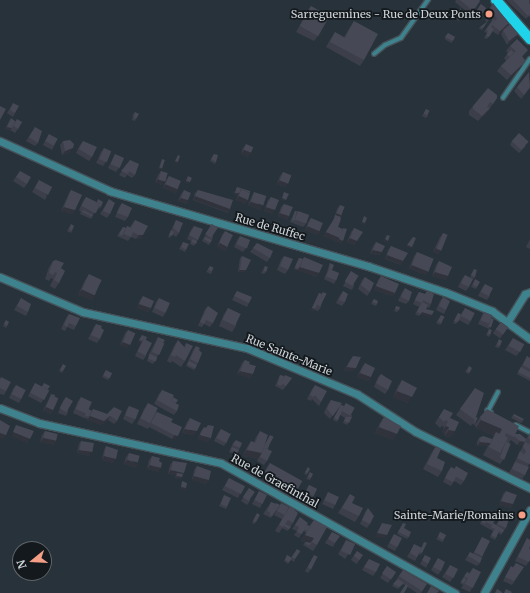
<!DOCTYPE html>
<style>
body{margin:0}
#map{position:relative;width:530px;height:593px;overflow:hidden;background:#27323a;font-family:Merriweather,serif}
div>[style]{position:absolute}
.roads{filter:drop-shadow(1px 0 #455057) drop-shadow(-1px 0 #455057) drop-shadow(0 1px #455057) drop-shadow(0 -1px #455057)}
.lane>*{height:3.5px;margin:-1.75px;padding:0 1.75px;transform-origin:1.75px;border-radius:1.75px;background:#3e828d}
.street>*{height:7px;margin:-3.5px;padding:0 3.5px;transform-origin:3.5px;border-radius:3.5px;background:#3e828d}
.primary>*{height:10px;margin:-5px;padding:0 5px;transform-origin:5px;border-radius:5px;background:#1ed3ea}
.wall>*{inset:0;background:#3c3f49;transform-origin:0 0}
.shaded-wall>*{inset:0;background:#31333c;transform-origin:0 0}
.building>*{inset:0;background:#464955;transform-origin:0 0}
.dots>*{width:11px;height:11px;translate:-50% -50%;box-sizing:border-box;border:2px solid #14191d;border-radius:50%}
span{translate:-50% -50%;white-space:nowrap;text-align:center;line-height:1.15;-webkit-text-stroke:3.5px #14191d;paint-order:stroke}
.poi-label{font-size:11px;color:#cfd6db}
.right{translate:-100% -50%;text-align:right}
.street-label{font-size:11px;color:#cfd6db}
.north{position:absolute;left:12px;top:541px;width:40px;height:40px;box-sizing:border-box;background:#14191d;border:1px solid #5f6569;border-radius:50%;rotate:252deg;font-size:11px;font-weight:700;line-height:16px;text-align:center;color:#cfd6db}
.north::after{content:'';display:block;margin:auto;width:14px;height:18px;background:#f49e86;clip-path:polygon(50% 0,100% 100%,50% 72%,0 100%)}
</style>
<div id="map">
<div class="roads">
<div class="lane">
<div style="left:374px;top:54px;width:14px;rotate:-39deg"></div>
<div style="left:385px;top:45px;width:17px;rotate:-24deg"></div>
<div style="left:401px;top:38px;width:47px;rotate:-54.6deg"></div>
<div style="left:503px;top:98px;width:47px;rotate:-55.3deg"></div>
<div style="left:491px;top:413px;width:4px;rotate:-146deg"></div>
<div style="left:488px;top:411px;width:21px;rotate:-62deg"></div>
<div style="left:516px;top:425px;width:16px;rotate:27deg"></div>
</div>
<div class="street">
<div style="left:0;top:141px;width:121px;rotate:24.4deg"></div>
<div style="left:110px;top:191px;width:269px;rotate:16.2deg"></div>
<div style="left:368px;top:266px;width:81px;rotate:18.7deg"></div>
<div style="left:445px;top:292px;width:51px;rotate:22deg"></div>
<div style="left:492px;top:311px;width:47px;rotate:36.4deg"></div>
<div style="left:0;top:277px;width:90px;rotate:22.9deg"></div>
<div style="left:83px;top:312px;width:168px;rotate:12.4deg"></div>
<div style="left:247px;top:348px;width:119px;rotate:22.7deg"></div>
<div style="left:357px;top:394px;width:70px;rotate:32.8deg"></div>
<div style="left:416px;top:432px;width:127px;rotate:26.2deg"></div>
<div style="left:508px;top:321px;width:32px;rotate:-58deg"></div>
<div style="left:525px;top:294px;width:5px;rotate:-22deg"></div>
<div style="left:0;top:408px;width:42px;rotate:21deg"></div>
<div style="left:39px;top:423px;width:186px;rotate:12.4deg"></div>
<div style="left:221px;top:463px;width:268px;rotate:29.1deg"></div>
<div style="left:484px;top:593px;width:95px;rotate:-61deg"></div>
</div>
<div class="primary">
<div style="left:496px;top:0;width:52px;rotate:48.9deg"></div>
</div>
</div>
<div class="wall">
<div style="clip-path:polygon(456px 0,479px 0,480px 1px,471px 15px,461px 7px,460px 11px,463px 13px,459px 21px,456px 19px,461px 7px,455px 2px)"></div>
<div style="clip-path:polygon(507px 0,529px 0,529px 3px,530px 4px,530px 18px,529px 16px,526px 19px,507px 1px)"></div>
<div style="clip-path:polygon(493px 3px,507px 27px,498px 35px,492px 31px,487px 39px,484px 38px,487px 33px,484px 32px,492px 20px,490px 18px,482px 30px,479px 29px,480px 27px,487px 22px,485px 21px,490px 7px)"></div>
<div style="clip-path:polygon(481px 4px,486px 8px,481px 15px,476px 12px)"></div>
<div style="clip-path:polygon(311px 6px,318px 36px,314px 41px,296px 32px,307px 12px)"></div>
<div style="left:425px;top:10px;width:9px;height:6px;rotate:32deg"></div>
<div style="clip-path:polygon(354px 21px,364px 60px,360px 66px,326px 47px,331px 38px,335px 32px,344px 37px,350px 27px)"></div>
<div style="clip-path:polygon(503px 30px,518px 34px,516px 38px,507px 45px,501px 34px)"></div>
<div style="left:448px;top:33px;width:8px;height:7px;rotate:30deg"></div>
<div style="clip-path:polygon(510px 46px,528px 50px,522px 57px,519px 70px,507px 80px,497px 71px,501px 66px,506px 61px,504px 58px,508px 53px,506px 51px)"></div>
<div style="clip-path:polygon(517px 87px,530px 88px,521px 99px,514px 91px)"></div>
<div style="clip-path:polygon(497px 98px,486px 114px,478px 121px,469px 115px,469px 111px,473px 106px)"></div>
<div style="clip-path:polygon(13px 103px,15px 113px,13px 117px,7px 113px)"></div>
<div style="clip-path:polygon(426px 109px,428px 116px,426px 118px,422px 116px)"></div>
<div style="clip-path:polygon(135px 112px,136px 119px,135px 121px,132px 120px,133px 114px)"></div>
<div style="clip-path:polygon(10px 120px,15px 121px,18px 129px,15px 133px,10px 130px,5px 129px)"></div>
<div style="clip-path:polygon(35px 127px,38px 143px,35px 146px,26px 141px)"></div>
<div style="clip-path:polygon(49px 134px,54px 146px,52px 150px,43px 145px)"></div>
<div style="clip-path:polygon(63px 141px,70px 152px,62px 155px,60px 145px)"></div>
<div style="clip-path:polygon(83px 141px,92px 157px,89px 161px,76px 153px,80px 145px)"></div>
<div style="clip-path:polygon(512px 141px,526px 146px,519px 153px,510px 145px)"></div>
<div style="clip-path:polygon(246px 144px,248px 157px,241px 154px,243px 148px)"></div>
<div style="clip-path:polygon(104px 148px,106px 162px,103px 166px,96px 163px,101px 152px)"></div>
<div style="clip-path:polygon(115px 154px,119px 168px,116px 172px,108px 168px)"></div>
<div style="clip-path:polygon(214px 154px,216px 162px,215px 164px,210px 161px)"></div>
<div style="clip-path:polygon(130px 160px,135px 175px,132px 178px,127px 175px,125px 178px,119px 175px)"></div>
<div style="clip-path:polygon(20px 171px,27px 184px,24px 188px,13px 181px)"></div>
<div style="clip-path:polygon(161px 171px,162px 185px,155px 182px,158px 175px)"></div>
<div style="clip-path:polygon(283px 172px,288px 183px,285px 187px,277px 184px,280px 176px)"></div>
<div style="clip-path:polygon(169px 176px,178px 189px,176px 193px,163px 188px,166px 180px)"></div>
<div style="clip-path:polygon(39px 180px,47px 196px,45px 200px,32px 192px)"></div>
<div style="clip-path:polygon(237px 187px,248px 200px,245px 204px,236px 200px,238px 195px,234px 194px)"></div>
<div style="clip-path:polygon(71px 190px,82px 195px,75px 210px,72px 214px,61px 211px,69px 193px)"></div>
<div style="clip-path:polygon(184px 190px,188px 200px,186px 204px,178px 201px,181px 194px)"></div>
<div style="clip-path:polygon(198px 190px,230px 209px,228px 213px,193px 200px,195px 193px)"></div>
<div style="clip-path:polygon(254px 192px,260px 210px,248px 205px,252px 196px)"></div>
<div style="clip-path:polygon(86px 197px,97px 202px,98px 199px,101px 207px,99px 209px,98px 207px,91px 219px,80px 214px,81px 212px,79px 210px,83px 201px)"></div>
<div style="clip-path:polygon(271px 197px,272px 214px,264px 211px,268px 200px)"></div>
<div style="clip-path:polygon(109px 199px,110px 214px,107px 218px,100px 214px)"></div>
<div style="clip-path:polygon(122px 203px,128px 217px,125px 221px,115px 217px,119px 207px)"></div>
<div style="clip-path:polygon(284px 204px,289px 216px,287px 220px,278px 216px,281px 207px)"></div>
<div style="clip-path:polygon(340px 205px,342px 215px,341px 217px,338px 227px,341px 243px,323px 236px,333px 221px,337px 209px)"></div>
<div style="clip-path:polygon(295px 211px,296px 213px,298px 211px,306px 224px,303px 227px,290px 222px,294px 213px)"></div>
<div style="clip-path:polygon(311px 218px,318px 235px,305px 230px,308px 222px)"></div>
<div style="clip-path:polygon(135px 220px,141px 239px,136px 239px,131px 237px,128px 241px,117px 236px,123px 227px,126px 228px,127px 226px,130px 227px)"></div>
<div style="clip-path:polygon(176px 220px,179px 233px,176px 237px,172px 234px,170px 238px,168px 237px,174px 224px)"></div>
<div style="clip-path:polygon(71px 224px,72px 231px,71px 233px,67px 231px)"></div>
<div style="clip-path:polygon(212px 224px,213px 238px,209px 245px,202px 241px,209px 228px)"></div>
<div style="clip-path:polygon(194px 226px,198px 240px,194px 246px,190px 244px,191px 241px,187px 239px,191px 230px)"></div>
<div style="clip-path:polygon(354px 228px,359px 230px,354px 245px,347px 242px,351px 232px)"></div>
<div style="clip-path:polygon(225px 231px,228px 247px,225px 251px,217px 247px,222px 235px)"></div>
<div style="clip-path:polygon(443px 233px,441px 250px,438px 254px,433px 252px,440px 237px)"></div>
<div style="clip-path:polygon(240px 236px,246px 248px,243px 252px,234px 247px,237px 240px)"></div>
<div style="clip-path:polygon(530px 239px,530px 249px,526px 247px)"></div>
<div style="clip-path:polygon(183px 242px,186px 250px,185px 252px,179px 249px)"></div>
<div style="clip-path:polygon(376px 242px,382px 252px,380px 255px,370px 254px,373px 246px)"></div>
<div style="clip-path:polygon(257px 243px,270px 258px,267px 262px,250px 252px)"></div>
<div style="clip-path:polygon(391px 246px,401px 265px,385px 259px,388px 250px)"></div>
<div style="clip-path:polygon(417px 252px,429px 271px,426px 275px,409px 269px,414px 256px)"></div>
<div style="clip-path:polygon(242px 256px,246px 270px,245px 272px,238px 272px,240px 258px)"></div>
<div style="clip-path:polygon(284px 256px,288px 270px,285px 274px,277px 270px,281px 260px)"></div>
<div style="clip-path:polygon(304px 257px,317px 277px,294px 269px,299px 258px,303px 259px)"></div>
<div style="clip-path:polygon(53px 261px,61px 268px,59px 283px,55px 289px,50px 286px,53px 279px,51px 278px,49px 281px,45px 279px,49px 267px)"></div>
<div style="clip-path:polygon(439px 261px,446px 280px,432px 276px,436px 265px)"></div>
<div style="clip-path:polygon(330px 263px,336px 280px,334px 284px,324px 279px,327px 272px,329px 265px)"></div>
<div style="clip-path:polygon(210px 266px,212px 272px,211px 274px,206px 272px)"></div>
<div style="clip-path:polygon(265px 266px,266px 272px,264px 274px,261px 273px)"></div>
<div style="clip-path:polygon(474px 269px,475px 277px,473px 279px,470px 277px)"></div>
<div style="clip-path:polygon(351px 271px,354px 286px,352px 290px,343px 286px,349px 275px)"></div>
<div style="clip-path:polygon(89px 274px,96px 294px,92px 300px,78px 295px,85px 280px)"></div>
<div style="clip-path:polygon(465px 275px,469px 287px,466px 291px,458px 287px,462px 279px)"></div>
<div style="clip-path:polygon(381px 276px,395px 293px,392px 296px,374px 290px,378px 280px)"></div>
<div style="clip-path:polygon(365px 277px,370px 292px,367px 296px,358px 289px,362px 280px)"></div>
<div style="clip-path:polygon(475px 279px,477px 287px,476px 289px,471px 287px)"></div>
<div style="clip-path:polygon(485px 284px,490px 296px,487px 300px,478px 296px,482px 288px)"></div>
<div style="clip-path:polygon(405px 288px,409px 301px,406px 304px,398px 301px,402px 292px)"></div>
<div style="clip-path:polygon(237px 291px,249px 303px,247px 307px,232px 300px)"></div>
<div style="clip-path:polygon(343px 291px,345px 302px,342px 306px,336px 303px,340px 295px)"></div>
<div style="clip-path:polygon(427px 291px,431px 304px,429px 308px,427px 307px,426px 309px,430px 317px,421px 314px,419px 316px,415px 314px,419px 307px,413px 304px,417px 295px,419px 292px,425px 294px)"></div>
<div style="clip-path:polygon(323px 292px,321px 307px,318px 311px,315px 310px,314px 311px,311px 310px,318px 295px,319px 293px,322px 294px)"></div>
<div style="clip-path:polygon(143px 296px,151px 308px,148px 312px,137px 308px,140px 300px)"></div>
<div style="clip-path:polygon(443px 297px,446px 310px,444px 314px,436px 310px,440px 301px)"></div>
<div style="clip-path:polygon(21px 298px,28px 312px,26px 316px,14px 310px)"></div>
<div style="clip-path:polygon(159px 298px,165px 313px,163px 317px,152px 312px,156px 302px)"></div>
<div style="clip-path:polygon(374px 299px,377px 304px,376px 306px,371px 304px)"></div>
<div style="clip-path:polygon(208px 306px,213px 323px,210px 327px,204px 324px,202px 327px,198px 326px,205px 309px)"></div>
<div style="clip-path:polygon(396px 306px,399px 310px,397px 312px,394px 311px)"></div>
<div style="clip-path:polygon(228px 308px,236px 326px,232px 332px,219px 326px,224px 314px)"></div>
<div style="clip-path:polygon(465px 308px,471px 321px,468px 325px,459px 320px,456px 324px,453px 323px,458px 313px,461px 314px)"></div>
<div style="clip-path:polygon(484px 312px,490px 327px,489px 329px,478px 324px,482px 315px)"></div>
<div style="clip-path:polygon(69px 314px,76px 326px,74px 330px,67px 327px,65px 331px,61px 329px,66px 318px)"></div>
<div style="clip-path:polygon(441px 315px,442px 323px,440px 325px,436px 323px)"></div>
<div style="clip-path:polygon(6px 320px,7px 326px,6px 328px,3px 326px)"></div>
<div style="left:501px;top:322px;width:9px;height:14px;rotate:36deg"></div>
<div style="clip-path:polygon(96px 324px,101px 328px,100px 339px,97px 343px,88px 339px,94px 327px)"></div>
<div style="clip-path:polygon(489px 329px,490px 335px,489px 337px,486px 335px)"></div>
<div style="clip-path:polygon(128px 330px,127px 348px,120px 345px,125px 333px)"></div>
<div style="clip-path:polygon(142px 335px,146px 340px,146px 356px,143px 360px,135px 356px,141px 343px,138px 342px)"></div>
<div style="clip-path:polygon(158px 337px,158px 355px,153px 364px,147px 361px,149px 356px,148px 356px)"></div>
<div style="clip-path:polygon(513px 338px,519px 353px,516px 356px,505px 350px)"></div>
<div style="clip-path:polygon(499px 339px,500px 346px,499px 348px,495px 347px)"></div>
<div style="clip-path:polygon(178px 340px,184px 347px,186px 343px,185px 361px,181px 367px,172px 361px,171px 363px,167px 361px,174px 346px)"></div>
<div style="clip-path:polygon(196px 346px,199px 350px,198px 363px,194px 370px,186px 366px,193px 350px)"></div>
<div style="clip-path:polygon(353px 356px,356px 368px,353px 371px,344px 371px,350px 360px)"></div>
<div style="clip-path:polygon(527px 356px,530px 358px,530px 381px,517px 374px)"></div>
<div style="clip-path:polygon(245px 360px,249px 364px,253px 374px,250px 378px,237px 374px,242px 363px)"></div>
<div style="clip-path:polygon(365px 363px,371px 377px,369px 381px,357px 377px,362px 367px)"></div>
<div style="clip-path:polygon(63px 364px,63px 371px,62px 373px,59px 371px)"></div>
<div style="clip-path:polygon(469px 366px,470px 372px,469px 374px,465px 372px)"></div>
<div style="clip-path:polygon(106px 370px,109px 378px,108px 380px,102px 377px)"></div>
<div style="clip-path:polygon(381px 374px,388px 390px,385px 394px,374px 387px,378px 377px)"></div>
<div style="clip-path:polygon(280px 375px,284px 377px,292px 378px,283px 390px,275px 386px)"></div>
<div style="clip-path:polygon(1px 377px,6px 391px,4px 395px,0 394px,0 379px)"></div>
<div style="clip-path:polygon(402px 380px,408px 403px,393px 397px,398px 386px)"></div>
<div style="clip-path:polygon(35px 383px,42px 387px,44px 383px,48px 389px,44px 399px,41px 403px,28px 396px,33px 387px)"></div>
<div style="clip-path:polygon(16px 385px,21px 399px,19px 403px,9px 398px,13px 389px)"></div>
<div style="clip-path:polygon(315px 385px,321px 402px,319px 406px,312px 399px,311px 401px,307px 399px,312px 389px)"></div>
<div style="clip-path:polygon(475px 388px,476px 423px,475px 425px,472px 424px,471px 426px,456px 415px)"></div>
<div style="clip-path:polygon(162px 390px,173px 397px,176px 403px,177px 411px,174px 415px,154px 404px,159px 394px)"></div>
<div style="clip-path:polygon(51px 394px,53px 410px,51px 414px,43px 411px)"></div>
<div style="clip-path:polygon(66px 397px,68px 412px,66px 416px,58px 413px,63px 401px)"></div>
<div style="clip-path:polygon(81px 397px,88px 409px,92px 411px,93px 409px,107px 414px,117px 421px,114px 424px,108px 420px,101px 425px,87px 420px,88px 419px,84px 418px,73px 413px,78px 401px)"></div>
<div style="clip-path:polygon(331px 400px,344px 406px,346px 403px,352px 416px,347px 425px,343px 423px,345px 418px,340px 415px,337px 422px,333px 420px,339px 407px,330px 419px,324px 413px,328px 404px)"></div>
<div style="clip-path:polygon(148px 403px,157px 412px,171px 422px,176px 439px,172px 439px,149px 427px,148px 429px,137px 424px,144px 409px)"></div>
<div style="clip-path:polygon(129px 406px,135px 420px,132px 424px,123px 419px,127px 409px)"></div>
<div style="clip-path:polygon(444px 409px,450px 418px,455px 431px,451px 437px,444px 436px,445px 433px,442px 432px,444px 427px,442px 426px,440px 428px,435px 423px)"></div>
<div style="clip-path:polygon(514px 414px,523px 421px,521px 423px,511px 418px)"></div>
<div style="clip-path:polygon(384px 417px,393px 440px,375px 433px,380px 423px)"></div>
<div style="clip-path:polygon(480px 417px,526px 439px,530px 433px,530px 463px,528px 466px,525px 475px,522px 479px,509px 473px,523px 446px,517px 445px,511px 440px,509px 443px,503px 460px,500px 464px,483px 455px,488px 446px,477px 446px,477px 442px,479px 438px,492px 439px,494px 436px,476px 428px,475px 425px)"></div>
<div style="clip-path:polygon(190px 418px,194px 435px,182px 433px,187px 422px)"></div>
<div style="clip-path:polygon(208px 425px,211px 438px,208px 442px,198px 439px,201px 431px,204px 427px,206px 428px)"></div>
<div style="clip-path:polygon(221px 429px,227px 442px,224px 446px,214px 441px,218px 433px)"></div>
<div style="clip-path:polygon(45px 431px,54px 445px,40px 442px,42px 435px)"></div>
<div style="clip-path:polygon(260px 431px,265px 444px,270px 435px,267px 461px,264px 465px,257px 461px,258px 459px,243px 456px,247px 447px,251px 441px,254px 442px,256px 437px)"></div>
<div style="clip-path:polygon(236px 440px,240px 448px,236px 455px,229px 452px,233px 443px)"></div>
<div style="clip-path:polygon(81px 441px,89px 456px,77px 453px,79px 444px)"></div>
<div style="clip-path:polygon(106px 446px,113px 463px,102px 460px,104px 450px)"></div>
<div style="clip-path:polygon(436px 446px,437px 458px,442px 471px,438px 477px,423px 469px,432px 452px)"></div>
<div style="clip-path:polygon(129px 453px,136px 468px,124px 464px,126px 457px)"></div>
<div style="clip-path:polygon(152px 456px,159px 472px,147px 469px,149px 460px)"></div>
<div style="clip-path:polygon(173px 461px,184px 473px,181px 479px,175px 478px,176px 475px,168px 474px,170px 465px)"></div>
<div style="clip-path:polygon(270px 463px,298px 489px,295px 493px,263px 476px,267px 467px)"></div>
<div style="clip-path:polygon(197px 466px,209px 480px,206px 484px,192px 480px,194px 470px)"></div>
<div style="clip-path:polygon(456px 466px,464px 481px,461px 485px,454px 481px,451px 486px,443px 482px,448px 471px,451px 467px,454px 469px)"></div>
<div style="clip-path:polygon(308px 467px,308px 473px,307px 475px,304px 474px)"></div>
<div style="clip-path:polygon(310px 472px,311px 478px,310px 480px,306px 479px)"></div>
<div style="clip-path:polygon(229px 478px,240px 494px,238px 498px,222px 490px)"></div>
<div style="left:309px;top:485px;width:9px;height:13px;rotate:27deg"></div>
<div style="clip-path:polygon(249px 488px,250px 501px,247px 505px,241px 501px)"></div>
<div style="clip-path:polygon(259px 491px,262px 504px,260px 508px,252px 504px)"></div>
<div style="clip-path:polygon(506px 491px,513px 504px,511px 508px,499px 505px,503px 494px)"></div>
<div style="clip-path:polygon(328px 492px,335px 505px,333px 509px,322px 504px)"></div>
<div style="clip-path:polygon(350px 494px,352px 503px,359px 516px,355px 522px,338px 513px)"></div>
<div style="clip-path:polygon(224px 495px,227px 507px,226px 509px,219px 506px)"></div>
<div style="clip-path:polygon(271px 502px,275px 504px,293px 523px,288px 531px,282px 528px,283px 527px,279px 533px,275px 531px,282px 519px,274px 515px,278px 507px,271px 518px,263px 514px)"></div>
<div style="clip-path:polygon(368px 508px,370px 524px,367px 528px,360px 524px,365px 512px)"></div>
<div style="clip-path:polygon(503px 514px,506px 528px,501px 535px,498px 533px,495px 540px,490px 537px,493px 531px,480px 524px,481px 521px,486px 520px,489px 516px,493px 523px,496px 525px)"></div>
<div style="clip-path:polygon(256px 515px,256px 522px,254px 524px,252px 523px)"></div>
<div style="clip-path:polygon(300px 517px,307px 525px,309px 526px,314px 520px,317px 545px,313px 551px,303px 545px,305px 542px,301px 541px,306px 533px,303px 531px,299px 538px,294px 535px,297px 531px,292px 529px)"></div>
<div style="clip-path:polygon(403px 523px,404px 528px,409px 537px,407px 539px,397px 534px)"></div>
<div style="clip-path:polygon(332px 532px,335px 543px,333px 547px,325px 543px)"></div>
<div style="left:440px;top:532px;width:7px;height:8px;rotate:27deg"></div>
<div style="clip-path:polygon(394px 534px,397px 547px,395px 551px,387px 547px)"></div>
<div style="clip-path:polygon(482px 537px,483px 556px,481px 558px,480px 563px,477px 566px,465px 560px,470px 552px,473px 554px)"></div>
<div style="clip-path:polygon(527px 538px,529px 548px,530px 560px,526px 566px,515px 561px,525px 542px)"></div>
<div style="clip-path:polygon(346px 540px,355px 544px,345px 559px,338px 554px)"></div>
<div style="clip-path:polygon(424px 542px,422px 553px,421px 555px,419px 554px,415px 561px,407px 557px,414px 544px,421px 548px)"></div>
<div style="left:357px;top:551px;width:7px;height:11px;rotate:34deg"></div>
<div style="clip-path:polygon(287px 555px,295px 560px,294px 562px,291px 560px,288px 564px,284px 561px)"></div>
<div style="clip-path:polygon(314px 555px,311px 569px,308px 573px,305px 571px)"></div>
<div style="clip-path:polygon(425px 555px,428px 564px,426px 568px,420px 564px)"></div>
<div style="clip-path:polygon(438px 558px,441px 571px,438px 575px,431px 570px)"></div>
<div style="clip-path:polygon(369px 559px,376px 572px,373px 576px,362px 570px)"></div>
<div style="clip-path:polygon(516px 563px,524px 567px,512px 585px,503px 581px,511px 566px,513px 567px)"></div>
<div style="clip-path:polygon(450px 565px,453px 578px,450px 582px,442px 577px)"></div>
<div style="clip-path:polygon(387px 566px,396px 572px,388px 583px,380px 578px)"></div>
<div style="clip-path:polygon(473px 568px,472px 588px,470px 592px,461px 588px,463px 585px,460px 583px,467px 572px,469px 573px)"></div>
<div style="clip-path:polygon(403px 570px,427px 584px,421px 593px,417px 593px,403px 584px,398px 589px,392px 586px)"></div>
</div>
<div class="shaded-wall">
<div style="clip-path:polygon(509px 23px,507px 27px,498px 35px,500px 31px)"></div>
<div style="clip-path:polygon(518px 34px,516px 38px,507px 45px,509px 41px)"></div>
<div style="clip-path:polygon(523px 64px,519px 70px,507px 80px,511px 75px)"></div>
<div style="clip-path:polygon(490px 108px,486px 114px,478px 121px,482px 116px)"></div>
<div style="clip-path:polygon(7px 127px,12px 128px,10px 130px,5px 129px)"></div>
<div style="clip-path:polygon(73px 148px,70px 152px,62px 155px,65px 151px)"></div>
<div style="clip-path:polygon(244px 150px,251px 153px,248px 157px,241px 154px)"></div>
<div style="clip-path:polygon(175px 161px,178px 162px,177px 164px,174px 163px)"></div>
<div style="clip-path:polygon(159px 167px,162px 168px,161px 170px,157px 169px)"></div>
<div style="clip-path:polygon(158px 179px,165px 181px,162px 185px,155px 182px)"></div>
<div style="clip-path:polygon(280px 180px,288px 183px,285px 187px,277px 184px)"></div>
<div style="clip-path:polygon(186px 181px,190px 182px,189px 184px,185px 183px)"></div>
<div style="clip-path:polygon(166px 184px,178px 189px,176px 193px,163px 188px)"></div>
<div style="clip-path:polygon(235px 193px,239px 193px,238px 195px,234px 194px)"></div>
<div style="left:195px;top:196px;width:37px;height:4px;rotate:20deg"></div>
<div style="clip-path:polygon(239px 196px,248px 200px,245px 204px,236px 200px)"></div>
<div style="clip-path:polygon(181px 198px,188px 200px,186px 204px,178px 201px)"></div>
<div style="left:282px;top:198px;width:4px;height:2px;rotate:27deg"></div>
<div style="clip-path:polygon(251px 202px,263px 206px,260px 210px,248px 205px)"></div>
<div style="clip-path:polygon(64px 207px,75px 210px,72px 214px,61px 211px)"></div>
<div style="clip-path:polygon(266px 207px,275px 210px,272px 214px,264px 211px)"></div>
<div style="clip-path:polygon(280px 213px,289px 216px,287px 220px,278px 216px)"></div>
<div style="clip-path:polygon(337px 213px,342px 215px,340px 219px,335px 215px)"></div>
<div style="clip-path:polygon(362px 222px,365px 223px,364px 225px,361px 224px)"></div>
<div style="clip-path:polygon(308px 226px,321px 231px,318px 235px,305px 230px)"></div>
<div style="clip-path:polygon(326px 232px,340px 238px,343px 241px,341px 243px,323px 236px)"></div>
<div style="clip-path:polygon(139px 235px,143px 235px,141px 239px,136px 239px)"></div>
<div style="clip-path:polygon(350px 238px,357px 241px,354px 245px,347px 242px)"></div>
<div style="clip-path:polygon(385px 239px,388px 241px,387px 243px,383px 241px)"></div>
<div style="clip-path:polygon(220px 243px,228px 247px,225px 251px,217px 247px)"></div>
<div style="left:407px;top:245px;width:5px;height:2px;rotate:22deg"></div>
<div style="clip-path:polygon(436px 248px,441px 250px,438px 254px,433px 252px)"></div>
<div style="clip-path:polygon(373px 250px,382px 252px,380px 255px,370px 254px)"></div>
<div style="left:387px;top:255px;width:17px;height:4px;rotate:21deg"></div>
<div style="clip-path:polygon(412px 265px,429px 271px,426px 275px,409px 269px)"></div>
<div style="clip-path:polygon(300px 267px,319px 273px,317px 277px,297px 270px)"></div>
<div style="clip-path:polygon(240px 270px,246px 270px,245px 272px,238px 272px)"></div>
<div style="clip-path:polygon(435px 272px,448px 276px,446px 280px,432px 276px)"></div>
<div style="clip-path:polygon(376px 286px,395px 293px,392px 296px,374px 290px)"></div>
<div style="clip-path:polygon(82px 289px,96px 294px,92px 300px,78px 295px)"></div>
<div style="clip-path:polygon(139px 304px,151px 308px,148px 312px,137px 308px)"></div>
<div style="clip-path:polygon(312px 308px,316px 309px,314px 311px,311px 310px)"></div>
<div style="clip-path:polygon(422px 312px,432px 315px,430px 317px,420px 314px)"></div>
<div style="clip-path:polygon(139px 340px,142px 341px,141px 343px,138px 342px)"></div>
<div style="clip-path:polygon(123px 342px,130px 344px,127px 348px,120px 345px)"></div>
<div style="clip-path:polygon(347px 367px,356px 368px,353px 371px,344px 371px)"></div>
<div style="clip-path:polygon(240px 371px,253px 374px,250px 378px,237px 374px)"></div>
<div style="clip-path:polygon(360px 373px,371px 377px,369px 381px,357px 377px)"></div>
<div style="clip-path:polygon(397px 391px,412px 397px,408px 403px,393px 397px)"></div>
<div style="clip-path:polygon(46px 407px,53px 410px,51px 414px,43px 411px)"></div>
<div style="clip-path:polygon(90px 416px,110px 416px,108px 420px,101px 425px,87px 420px)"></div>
<div style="clip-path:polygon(481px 420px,502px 429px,497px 437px,496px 432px,494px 436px,476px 428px)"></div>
<div style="clip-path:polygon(446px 426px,449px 427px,445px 433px,442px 432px)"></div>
<div style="clip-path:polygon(379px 427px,397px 434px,393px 440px,375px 433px)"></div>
<div style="clip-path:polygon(185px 429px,197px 431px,194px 435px,182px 433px)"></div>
<div style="clip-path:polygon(449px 430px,455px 431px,451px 437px,444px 436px)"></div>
<div style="left:13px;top:432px;width:18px;height:5px;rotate:22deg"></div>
<div style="clip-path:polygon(0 433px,6px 435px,4px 439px,0 438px)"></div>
<div style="clip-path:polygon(174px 435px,178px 436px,176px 439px,172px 439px)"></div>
<div style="clip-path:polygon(200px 435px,211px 438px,208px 442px,198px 439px)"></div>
<div style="clip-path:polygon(43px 438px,57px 441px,54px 445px,40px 442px)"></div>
<div style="clip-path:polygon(520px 441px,525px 442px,523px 446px,517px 445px)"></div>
<div style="clip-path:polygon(480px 442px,491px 443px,488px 446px,477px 446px)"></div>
<div style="clip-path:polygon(79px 450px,92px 452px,89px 456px,77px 453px)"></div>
<div style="clip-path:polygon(247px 450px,262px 453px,258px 459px,243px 456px)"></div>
<div style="clip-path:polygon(104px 456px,116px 459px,113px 463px,102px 460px)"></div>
<div style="clip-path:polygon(127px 460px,138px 464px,136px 468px,124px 464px)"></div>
<div style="clip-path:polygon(150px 465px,161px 468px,159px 472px,147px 469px)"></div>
<div style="clip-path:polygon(171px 470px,184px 473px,182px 476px,177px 473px,176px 475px,168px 474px)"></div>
<div style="clip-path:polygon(177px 476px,182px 477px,181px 479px,175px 478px)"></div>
<div style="clip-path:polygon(194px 476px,209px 480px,206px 484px,192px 480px)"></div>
<div style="clip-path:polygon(181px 487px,186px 488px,185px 490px,179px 489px)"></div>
<div style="clip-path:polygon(501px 501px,513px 504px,511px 508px,499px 505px)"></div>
<div style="clip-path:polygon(377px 533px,387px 535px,385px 538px,374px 537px)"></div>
<div style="clip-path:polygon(305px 535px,314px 538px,310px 543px,301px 541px)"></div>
</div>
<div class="building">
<div style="clip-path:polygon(460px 0,479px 0,480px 1px,473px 11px)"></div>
<div style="clip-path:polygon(513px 0,529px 0,530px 1px,529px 3px,530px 4px,530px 14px,528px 16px)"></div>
<div style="clip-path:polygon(493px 3px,509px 23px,500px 31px,492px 25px,497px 18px,493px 14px,490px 19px,487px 17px)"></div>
<div style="clip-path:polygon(462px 4px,460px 11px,463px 13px,460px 19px,457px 17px)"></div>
<div style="clip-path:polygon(481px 4px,486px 8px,483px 13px,477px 10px)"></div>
<div style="left:311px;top:6px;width:21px;height:23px;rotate:29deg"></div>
<div style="left:425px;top:10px;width:9px;height:4px;rotate:32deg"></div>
<div style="clip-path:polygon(494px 19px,495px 20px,491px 27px,494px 29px,489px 37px,486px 36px,488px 31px,486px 30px)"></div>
<div style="clip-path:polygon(354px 21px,378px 34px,364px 60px,330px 42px,335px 32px,345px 38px)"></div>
<div style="clip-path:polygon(488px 21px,483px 28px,480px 27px)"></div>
<div style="clip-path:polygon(510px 24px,518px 34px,509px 41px,503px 30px)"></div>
<div style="clip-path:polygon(448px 33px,455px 37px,453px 41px,445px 37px)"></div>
<div style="clip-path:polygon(517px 39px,528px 50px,522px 56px,525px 60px,523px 64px,511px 75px,501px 66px,516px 51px,510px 46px)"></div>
<div style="left:511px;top:50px;width:4px;height:6px;rotate:45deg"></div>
<div style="clip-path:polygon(529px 72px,530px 87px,524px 95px,517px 87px)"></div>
<div style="clip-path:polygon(488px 88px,497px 95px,497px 98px,493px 104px,490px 102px,487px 107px,490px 108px,482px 116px,473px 109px,473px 106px)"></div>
<div style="clip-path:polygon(13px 103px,19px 106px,15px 113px,10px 110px)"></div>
<div style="clip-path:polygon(0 106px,6px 109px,0 120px)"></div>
<div style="left:426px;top:109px;width:4px;height:5px;rotate:27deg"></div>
<div style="clip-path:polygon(135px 112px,139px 114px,136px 119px,134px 118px)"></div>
<div style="clip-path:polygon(11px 118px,15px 121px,12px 128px,7px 127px)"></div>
<div style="left:17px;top:119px;width:6px;height:8px;rotate:31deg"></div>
<div style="clip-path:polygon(35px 127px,42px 131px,38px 143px,29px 137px)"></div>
<div style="left:519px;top:133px;width:13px;height:11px;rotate:42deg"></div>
<div style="left:49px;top:134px;width:10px;height:8px;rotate:29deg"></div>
<div style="clip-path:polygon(70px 140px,74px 144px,73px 148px,65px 151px,63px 141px)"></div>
<div style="clip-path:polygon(83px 141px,97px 147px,92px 157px,79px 149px)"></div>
<div style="left:246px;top:144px;width:8px;height:6px;rotate:23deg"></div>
<div style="left:104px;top:148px;width:8px;height:12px;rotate:23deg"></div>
<div style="left:115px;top:154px;width:10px;height:11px;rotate:24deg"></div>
<div style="clip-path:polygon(214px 154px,218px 155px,216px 162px,211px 159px)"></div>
<div style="clip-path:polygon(178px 155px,180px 156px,178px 162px,175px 161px)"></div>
<div style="left:162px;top:159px;width:3px;height:9px;rotate:18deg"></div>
<div style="clip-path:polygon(130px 160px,139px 164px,135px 175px,129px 171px,128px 174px,121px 171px)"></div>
<div style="clip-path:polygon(20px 171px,31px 177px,27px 184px,16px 177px)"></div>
<div style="left:161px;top:171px;width:7px;height:9px;rotate:16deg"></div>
<div style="left:283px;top:172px;width:9px;height:9px;rotate:21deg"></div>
<div style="left:169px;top:176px;width:13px;height:9px;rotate:23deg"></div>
<div style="clip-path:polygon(188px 176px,192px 178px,190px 182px,186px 181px)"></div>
<div style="left:39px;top:180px;width:15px;height:9px;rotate:28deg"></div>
<div style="clip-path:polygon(237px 187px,250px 191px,250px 193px,241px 189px,239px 193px,235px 193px)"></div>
<div style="clip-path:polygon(241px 189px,250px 193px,248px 200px,239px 196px)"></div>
<div style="clip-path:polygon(71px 190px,82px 195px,75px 210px,64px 207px)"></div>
<div style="clip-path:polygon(184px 190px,191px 193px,188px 200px,181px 198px)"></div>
<div style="clip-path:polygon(198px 190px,233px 200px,230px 209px,195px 196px)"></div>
<div style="left:254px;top:192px;width:13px;height:10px;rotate:18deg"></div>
<div style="clip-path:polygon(284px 192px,289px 194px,286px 200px,282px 198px)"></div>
<div style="left:86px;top:197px;width:16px;height:10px;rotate:27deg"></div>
<div style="clip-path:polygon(271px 197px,279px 200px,275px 210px,266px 207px)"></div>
<div style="clip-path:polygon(98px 199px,103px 202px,101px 207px,99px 205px,100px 204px,97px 203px)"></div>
<div style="clip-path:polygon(109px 199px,115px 203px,110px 214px,103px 211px)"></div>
<div style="clip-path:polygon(122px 203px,132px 208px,128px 217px,117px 213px)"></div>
<div style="clip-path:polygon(284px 204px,293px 207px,289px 216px,280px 213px)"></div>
<div style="left:340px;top:205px;width:5px;height:9px;rotate:22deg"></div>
<div style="left:83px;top:210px;width:11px;height:2px;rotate:27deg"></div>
<div style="clip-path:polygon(295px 211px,297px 211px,294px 221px,292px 220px)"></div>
<div style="left:298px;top:211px;width:12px;height:9px;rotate:20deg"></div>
<div style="clip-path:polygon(335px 215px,341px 217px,340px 219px,335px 217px,334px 219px)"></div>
<div style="clip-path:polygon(364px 216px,367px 218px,365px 223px,362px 222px)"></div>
<div style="clip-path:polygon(335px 217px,341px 219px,338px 227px,343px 229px,340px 238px,326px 232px)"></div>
<div style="left:311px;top:218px;width:13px;height:9px;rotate:23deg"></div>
<div style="clip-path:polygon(135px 220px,148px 226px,143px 235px,139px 235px,133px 232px,131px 237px,124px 234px,127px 226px,131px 228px)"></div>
<div style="clip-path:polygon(176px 220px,183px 223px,179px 233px,173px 228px)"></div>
<div style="clip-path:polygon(71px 224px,74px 226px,72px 231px,69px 229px)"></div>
<div style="left:212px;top:224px;width:7px;height:12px;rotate:34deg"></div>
<div style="clip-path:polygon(194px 226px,203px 229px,198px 240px,189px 235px)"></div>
<div style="clip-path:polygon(123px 227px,126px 228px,122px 236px,119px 234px)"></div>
<div style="clip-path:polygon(343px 228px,347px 229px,343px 241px,339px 239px,343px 229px)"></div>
<div style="clip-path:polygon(354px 228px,363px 232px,357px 241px,350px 238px)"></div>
<div style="clip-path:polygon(171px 230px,174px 232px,172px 236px,169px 235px)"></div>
<div style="left:225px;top:231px;width:9px;height:13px;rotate:27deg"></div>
<div style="left:443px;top:233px;width:5px;height:17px;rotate:22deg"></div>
<div style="clip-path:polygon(387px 235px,390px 236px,388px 241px,385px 239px)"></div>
<div style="left:240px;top:236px;width:11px;height:9px;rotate:22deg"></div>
<div style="clip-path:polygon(205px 237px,212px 240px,210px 243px,204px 239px)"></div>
<div style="clip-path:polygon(413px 237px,416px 238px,412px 247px,407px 245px)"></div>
<div style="clip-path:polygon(193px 239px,197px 241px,196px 244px,191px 242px)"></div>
<div style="clip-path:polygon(183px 242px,189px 244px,186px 250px,181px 247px)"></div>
<div style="clip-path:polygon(376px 242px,385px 246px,382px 252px,373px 250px)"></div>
<div style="clip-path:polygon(257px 243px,273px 251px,270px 258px,253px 248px)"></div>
<div style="clip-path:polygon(391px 246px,408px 253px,403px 261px,387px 255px)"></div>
<div style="left:417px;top:252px;width:18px;height:14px;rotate:22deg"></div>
<div style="clip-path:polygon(242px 256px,251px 260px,246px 270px,240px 270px)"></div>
<div style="clip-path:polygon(284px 256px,293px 259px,288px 270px,280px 266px)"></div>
<div style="clip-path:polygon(304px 257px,323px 265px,319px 273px,300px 267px)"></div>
<div style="clip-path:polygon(299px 258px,303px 259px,298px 269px,295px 267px)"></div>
<div style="clip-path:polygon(56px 260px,64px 263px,61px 268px,65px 271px,59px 283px,54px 280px,57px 273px,55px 272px,53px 275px,49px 273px,53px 261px)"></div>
<div style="clip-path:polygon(439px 261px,452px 267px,448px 276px,435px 272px)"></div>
<div style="clip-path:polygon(330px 263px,334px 265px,332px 270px,329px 269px,329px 270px)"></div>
<div style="left:210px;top:266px;width:4px;height:4px;rotate:27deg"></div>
<div style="left:265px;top:266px;width:3px;height:5px;rotate:18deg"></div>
<div style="left:329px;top:269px;width:11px;height:8px;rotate:22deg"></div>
<div style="clip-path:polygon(474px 269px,477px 270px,475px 277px,471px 275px)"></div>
<div style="left:351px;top:271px;width:9px;height:12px;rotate:32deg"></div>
<div style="left:89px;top:274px;width:14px;height:17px;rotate:25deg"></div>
<div style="left:465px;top:275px;width:9px;height:9px;rotate:27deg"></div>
<div style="clip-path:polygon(381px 276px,399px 284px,395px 293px,376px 286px)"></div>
<div style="clip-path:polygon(365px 277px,374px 283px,370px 292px,361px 285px)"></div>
<div style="clip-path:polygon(475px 279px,480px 282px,477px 287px,473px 285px)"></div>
<div style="left:485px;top:284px;width:9px;height:9px;rotate:27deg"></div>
<div style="clip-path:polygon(405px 288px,412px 292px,409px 301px,401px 297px)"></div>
<div style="clip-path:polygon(237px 291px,252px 297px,249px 303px,234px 296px)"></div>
<div style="clip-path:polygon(343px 291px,348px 294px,345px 302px,339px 300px)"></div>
<div style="clip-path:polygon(427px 291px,434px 294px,431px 304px,423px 300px,422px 303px,415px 300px,419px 292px,425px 294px)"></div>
<div style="left:323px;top:292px;width:4px;height:14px;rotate:27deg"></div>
<div style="clip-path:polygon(319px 293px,322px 294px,317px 305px,315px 309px,312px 308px)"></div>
<div style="clip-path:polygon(143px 296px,154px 301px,151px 308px,139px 304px)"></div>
<div style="clip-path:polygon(443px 297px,450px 301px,446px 310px,439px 306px)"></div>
<div style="clip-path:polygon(21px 298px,31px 304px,28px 312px,17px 306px)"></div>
<div style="left:159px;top:298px;width:12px;height:11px;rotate:24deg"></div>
<div style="clip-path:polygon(374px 299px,378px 301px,377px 304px,372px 302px)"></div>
<div style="clip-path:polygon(422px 302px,428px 305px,426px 309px,434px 311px,432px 315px,422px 312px,421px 314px,417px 312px)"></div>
<div style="clip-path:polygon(208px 306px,218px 313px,213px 323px,206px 320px,204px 324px,200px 322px)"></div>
<div style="left:396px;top:306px;width:4px;height:3px;rotate:14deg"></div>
<div style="left:228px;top:308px;width:14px;height:13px;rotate:25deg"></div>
<div style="left:465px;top:308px;width:11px;height:9px;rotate:27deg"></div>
<div style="left:484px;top:312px;width:9px;height:9px;rotate:21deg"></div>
<div style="clip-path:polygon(458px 313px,461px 315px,458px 322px,454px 321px)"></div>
<div style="clip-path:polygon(69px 314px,80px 318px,76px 326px,69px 323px,67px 327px,64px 325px)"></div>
<div style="left:441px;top:315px;width:4px;height:7px;rotate:27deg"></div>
<div style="left:491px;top:318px;width:3px;height:9px;rotate:18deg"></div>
<div style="clip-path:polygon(6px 320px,9px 322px,7px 326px,4px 324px)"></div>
<div style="left:501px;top:322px;width:9px;height:9px;rotate:36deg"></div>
<div style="clip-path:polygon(96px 324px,102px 326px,101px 328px,104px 330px,100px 339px,91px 335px)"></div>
<div style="left:489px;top:329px;width:3px;height:5px;rotate:18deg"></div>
<div style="left:128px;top:330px;width:8px;height:13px;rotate:23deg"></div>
<div style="clip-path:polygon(142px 335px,147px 337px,146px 340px,144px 339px,142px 341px,139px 340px)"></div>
<div style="clip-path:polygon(158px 337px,165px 340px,163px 343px,157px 340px,156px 342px)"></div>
<div style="left:513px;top:338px;width:13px;height:9px;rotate:29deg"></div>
<div style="left:144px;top:339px;width:9px;height:14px;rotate:27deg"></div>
<div style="clip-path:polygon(499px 339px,502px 341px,500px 346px,497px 345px)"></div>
<div style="left:157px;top:340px;width:8px;height:13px;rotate:23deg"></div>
<div style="clip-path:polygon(178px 340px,185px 348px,186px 343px,193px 346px,185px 361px,176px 355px,175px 357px,171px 355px)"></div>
<div style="clip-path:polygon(196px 346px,200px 348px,199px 350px,202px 353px,198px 363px,190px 359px)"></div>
<div style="left:150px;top:354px;width:8px;height:5px;rotate:23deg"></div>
<div style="clip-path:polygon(353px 356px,361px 357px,356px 368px,347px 367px)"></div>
<div style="clip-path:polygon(527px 356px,530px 358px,530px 369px,523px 365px)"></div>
<div style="clip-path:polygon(245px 360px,250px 362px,249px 364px,256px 366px,253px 374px,240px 371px)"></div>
<div style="left:189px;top:361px;width:9px;height:4px;rotate:27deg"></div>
<div style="clip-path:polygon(365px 363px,375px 368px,371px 377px,360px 373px)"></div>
<div style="clip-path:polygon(63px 364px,66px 366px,63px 371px,60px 370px)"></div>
<div style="clip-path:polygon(469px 366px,472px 368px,470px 372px,467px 371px)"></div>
<div style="clip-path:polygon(521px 367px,530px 372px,530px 378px,518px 372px)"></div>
<div style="left:106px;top:370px;width:7px;height:6px;rotate:27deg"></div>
<div style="clip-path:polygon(381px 374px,392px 381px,388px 390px,376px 383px)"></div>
<div style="left:280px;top:375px;width:4px;height:10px;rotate:14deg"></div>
<div style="clip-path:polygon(285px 375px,292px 378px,286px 386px,281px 383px)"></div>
<div style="clip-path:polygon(1px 377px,11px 382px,6px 391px,0 388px,0 380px)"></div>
<div style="clip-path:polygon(402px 380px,417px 388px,412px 397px,397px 391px)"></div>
<div style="left:35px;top:383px;width:16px;height:11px;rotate:27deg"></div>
<div style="clip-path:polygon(44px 383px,50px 386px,48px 389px,42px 387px)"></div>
<div style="left:16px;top:385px;width:11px;height:10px;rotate:27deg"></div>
<div style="clip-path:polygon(315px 385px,327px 391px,321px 402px,315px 395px,314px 397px,310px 395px)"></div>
<div style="clip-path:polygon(475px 388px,484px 393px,475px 420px,460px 409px)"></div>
<div style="clip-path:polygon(162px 390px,174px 395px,171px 401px,179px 405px,177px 411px,157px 400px)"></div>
<div style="clip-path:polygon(51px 394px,55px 395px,55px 397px,51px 395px,50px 397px)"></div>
<div style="left:51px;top:395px;width:8px;height:13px;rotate:23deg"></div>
<div style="left:66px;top:397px;width:8px;height:13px;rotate:30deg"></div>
<div style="left:81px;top:397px;width:12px;height:13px;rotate:24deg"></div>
<div style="clip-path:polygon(173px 397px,178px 400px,176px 403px,171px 401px)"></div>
<div style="clip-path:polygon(331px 400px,342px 403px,333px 416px,327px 409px)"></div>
<div style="left:148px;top:403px;width:11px;height:17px;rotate:27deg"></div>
<div style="left:346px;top:403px;width:10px;height:9px;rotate:29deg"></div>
<div style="clip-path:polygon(341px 405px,344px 406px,338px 420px,334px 418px)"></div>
<div style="left:129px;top:406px;width:11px;height:10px;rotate:22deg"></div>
<div style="clip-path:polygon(114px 407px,122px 411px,117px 421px,110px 416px,104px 421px,90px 416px,93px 409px,107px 414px)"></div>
<div style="left:88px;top:409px;width:4px;height:7px;rotate:27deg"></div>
<div style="clip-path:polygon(444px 409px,453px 413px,450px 418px,459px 422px,455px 431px,449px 430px,449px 427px,446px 426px,448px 421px,445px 420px,444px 422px,439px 417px)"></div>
<div style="clip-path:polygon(487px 409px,519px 426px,514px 437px,506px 433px,505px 436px,508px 438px,500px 453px,489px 447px,496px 432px,500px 434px,502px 429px,481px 420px,480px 417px)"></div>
<div style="clip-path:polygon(157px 412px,173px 419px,171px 422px,182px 427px,178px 436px,174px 435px,151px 423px)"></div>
<div style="left:514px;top:414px;width:11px;height:2px;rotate:27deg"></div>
<div style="clip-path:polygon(346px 417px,352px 417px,349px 423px,344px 421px)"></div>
<div style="clip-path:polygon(384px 417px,401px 426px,397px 434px,379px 427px)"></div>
<div style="left:476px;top:417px;width:2px;height:5px;rotate:27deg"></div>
<div style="clip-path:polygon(190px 418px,201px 423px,197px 431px,185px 429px)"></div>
<div style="clip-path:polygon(0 420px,10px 426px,6px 435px,0 433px)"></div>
<div style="clip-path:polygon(16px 425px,34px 431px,30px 439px,13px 432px)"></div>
<div style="clip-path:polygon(208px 425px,214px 426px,211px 438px,200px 435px,204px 427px,206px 428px)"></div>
<div style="left:221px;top:429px;width:11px;height:10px;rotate:27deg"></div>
<div style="left:45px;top:431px;width:13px;height:7px;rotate:13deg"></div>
<div style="clip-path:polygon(260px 431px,268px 435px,262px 453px,247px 450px,251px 441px,255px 443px)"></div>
<div style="clip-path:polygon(530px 433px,530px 439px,528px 438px)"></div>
<div style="clip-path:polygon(515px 434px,520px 434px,526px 439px,525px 442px,520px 441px,514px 436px)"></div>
<div style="left:270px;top:435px;width:4px;height:14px;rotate:27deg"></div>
<div style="clip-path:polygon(483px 436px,492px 439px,491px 443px,480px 442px,479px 438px)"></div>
<div style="clip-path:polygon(236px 440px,242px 443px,240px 448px,233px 445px)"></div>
<div style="left:81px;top:441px;width:13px;height:9px;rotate:9deg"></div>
<div style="left:506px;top:442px;width:5px;height:17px;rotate:22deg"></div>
<div style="clip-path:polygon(525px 442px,529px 444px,528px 445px,525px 444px,522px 448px)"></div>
<div style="clip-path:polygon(530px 443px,530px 463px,529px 464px,517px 458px,520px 453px,524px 455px,526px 451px,523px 447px,525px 444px,529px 445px)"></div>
<div style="clip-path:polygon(106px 446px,118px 450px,116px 459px,104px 456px)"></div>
<div style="clip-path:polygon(436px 446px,441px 449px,437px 458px,445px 462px,442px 471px,427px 464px)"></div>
<div style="clip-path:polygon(232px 447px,239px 450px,237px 453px,231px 450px)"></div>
<div style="clip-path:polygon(264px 448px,272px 451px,267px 461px,260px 457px)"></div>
<div style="clip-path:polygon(520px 451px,524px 454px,523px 455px,520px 453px,517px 457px)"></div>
<div style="left:129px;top:453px;width:11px;height:7px;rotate:15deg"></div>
<div style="clip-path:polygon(152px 456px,160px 458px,159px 461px,162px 463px,161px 468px,150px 465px)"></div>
<div style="clip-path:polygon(173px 461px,187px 463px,184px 473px,171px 470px)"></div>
<div style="clip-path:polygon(515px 462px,529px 467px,525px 475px,512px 469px)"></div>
<div style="left:270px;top:463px;width:37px;height:10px;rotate:29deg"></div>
<div style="clip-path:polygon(197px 466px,211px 471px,209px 480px,194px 476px)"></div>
<div style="clip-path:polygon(456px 466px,468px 473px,464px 481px,456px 477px,453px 482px,445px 478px,451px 467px,455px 469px)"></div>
<div style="clip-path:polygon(308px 467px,310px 469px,308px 473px,305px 472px)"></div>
<div style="clip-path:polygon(310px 472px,313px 474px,311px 478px,308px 477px)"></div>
<div style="clip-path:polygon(177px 473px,183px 474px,182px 477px,177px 476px)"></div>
<div style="left:229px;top:478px;width:18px;height:9px;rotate:27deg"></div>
<div style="clip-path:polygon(182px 481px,187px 483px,186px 488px,181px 487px)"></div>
<div style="left:309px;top:485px;width:9px;height:8px;rotate:27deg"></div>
<div style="left:249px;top:488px;width:7px;height:11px;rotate:34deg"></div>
<div style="left:259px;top:491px;width:9px;height:10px;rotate:27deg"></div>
<div style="clip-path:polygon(506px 491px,517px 495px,513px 504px,501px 501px)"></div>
<div style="left:328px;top:492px;width:12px;height:9px;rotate:24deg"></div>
<div style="clip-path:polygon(350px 494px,355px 497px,352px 503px,363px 508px,359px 516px,342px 508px)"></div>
<div style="clip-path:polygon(224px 495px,231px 498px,227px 507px,221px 504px)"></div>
<div style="left:271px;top:502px;width:5px;height:10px;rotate:22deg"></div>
<div style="clip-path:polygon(276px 503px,280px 505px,272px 516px,269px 515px)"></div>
<div style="left:281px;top:503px;width:9px;height:9px;rotate:27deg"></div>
<div style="clip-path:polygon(290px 506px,298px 513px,293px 523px,288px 520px,283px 527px,279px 525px)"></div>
<div style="clip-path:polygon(368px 508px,374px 516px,370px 524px,362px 520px)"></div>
<div style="clip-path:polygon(257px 513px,260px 515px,256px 522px,253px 521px)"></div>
<div style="clip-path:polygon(503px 514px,510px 516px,506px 528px,497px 524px)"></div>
<div style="clip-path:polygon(489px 516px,495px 520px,492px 525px,486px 522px)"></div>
<div style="clip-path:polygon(300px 517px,308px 523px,302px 534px,297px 532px,299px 527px,295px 525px)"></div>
<div style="clip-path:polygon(483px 519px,486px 521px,485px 524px,481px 522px)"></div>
<div style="clip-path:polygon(314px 520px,327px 527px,317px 545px,312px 542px,314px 538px,305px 535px)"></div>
<div style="clip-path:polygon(382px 523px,392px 525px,387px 535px,377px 533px)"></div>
<div style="clip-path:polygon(403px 523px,406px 524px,404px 528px,411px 532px,409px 537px,398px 532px)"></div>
<div style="clip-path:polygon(493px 523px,504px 530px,502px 533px,499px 531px,496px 538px,491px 535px,495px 529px,491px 527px)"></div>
<div style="clip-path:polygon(285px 524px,291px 527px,289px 529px,284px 526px)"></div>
<div style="clip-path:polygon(307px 525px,310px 526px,307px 531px,304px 529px)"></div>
<div style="clip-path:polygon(332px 532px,340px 536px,335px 543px,328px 539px)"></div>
<div style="clip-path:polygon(440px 532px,446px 535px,443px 540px,438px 537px)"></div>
<div style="left:394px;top:534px;width:9px;height:10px;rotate:27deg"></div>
<div style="left:482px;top:537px;width:9px;height:17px;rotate:27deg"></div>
<div style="clip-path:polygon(527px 538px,530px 540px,530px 547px,529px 548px,530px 549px,530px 560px,529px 562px,518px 557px)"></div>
<div style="left:346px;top:540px;width:10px;height:12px;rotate:24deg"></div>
<div style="clip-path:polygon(306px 542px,310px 543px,312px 542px,309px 546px,305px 543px)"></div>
<div style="clip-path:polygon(424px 542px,427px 543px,422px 553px,420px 552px)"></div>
<div style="clip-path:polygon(414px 544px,422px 548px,417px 557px,410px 553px)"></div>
<div style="left:297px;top:549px;width:4px;height:10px;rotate:34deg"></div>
<div style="left:357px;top:551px;width:7px;height:6px;rotate:34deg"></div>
<div style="clip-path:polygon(470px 552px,482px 558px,480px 563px,468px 556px)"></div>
<div style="clip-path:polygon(287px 555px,292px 558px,289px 562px,285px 560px)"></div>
<div style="left:314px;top:555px;width:4px;height:14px;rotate:27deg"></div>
<div style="clip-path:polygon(425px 555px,431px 558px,428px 564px,422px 560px)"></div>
<div style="clip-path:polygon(438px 558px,445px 562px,441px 571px,433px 567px)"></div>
<div style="clip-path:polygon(369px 559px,380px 564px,376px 572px,364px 567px)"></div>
<div style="clip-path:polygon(516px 563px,524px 567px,514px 581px,505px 577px,511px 566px,513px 568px)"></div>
<div style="left:450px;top:565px;width:9px;height:10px;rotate:27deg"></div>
<div style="left:387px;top:566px;width:11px;height:9px;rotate:34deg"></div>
<div style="left:473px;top:568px;width:9px;height:18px;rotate:27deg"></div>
<div style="clip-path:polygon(403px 570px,427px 584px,422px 591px,399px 576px)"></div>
<div style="left:467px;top:572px;width:4px;height:5px;rotate:34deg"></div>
<div style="clip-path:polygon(464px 577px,466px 579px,464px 583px,461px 582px)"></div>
<div style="clip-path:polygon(398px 579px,404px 583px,399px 587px,393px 584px)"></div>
<div style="clip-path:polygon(406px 584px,408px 586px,404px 593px,400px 593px)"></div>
<div style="clip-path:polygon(431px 586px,439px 591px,437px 593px,427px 593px)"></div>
<div style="clip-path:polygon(497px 589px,502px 592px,502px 593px,495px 593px)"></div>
<div style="clip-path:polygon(506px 589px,512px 592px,511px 593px,504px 593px)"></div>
</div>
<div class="dots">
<div style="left:489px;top:14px;background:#f49e86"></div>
<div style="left:522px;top:515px;background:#f49e86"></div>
</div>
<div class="poi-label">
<span class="right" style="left:481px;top:14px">Sarreguemines - Rue de Deux Ponts</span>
<span class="right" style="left:514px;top:515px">Sainte-Marie/Romains</span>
</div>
<div class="street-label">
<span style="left:270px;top:227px;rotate:16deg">Rue de Ruffec</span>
<span style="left:289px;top:355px;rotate:22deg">Rue Sainte-Marie</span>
<span style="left:275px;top:481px;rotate:29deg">Rue de Graefinthal</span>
</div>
<div class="north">N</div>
</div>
